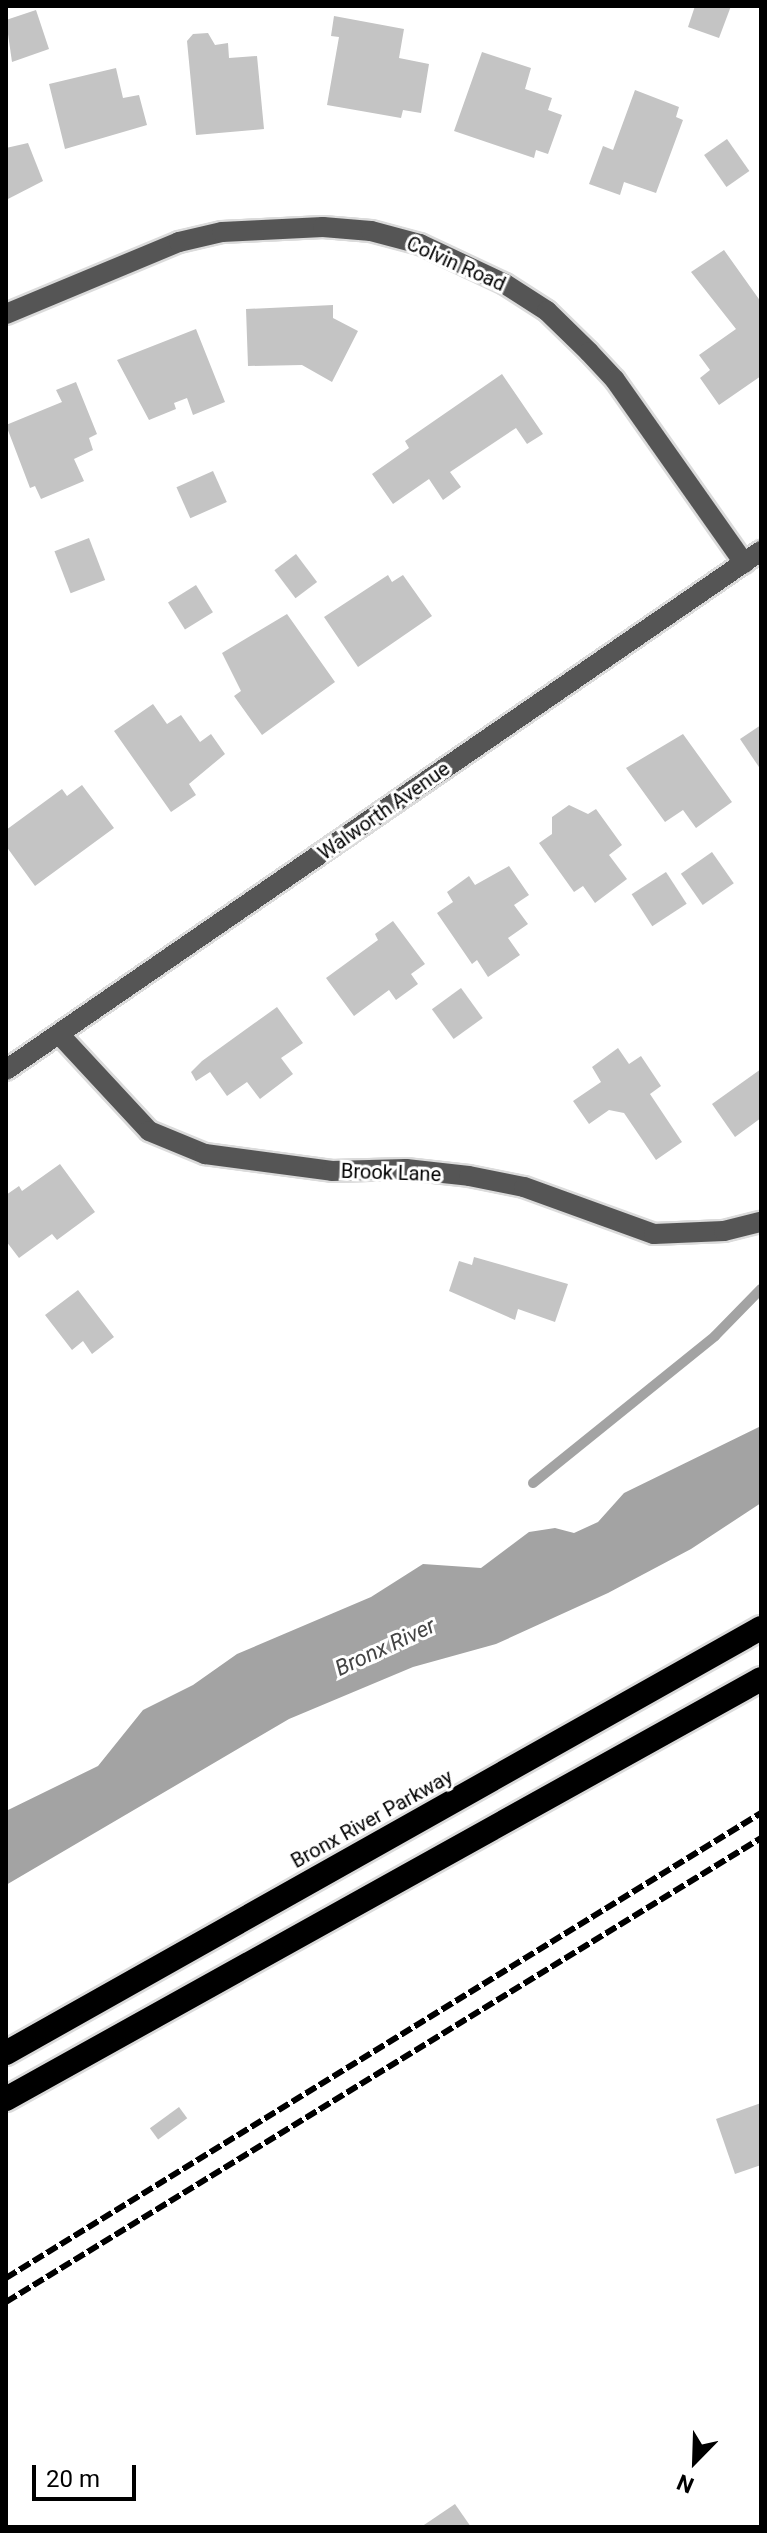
<!DOCTYPE html>
<style>
body{margin:0}
#map{position:relative;width:767px;height:2533px;overflow:hidden;background:#fff;font-family:Roboto,sans-serif}
div>[style]{position:absolute}
.water>*{inset:0;background:#a3a3a3}
.stream>*{height:10px;margin:-5px;padding:0 5px;transform-origin:5px;border-radius:5px;background:#a3a3a3}
.building>*{inset:0;background:#c4c4c4;transform-origin:0 0}
.roads{filter:drop-shadow(2px 0 #dbdbdb) drop-shadow(-2px 0 #dbdbdb) drop-shadow(0 2px #dbdbdb) drop-shadow(0 -2px #dbdbdb)}
.minor>*{height:20px;margin:-10px;padding:0 10px;transform-origin:10px;border-radius:10px;background:#555}
.highway>*{height:24px;margin:-12px;padding:0 12px;transform-origin:12px;border-radius:12px;background:#000}
.rail>*{height:6px;margin-top:-3px;transform-origin:0;background:repeating-linear-gradient(90deg,#000 0 12px,transparent 0 16px)}
span{translate:-50% -50%;white-space:nowrap;text-align:center;line-height:1.15;-webkit-text-stroke:6px #fff;paint-order:stroke}
.street-label{font-size:20px;color:#000}
.water-label{font-size:22px;color:#444;font-style:italic}
.frame{position:absolute;inset:0;border:8px solid #000;pointer-events:none}
.north{position:absolute;left:655px;top:2421px;width:80px;height:80px;-webkit-text-stroke:6px #fff;paint-order:stroke;rotate:203deg;font-size:22px;font-weight:700;line-height:32px;text-align:center;color:#000}
.north::after{content:'';display:block;margin:auto;width:28px;height:36px;background:#000;clip-path:polygon(50% 0,100% 100%,50% 72%,0 100%)}
.scale{position:absolute;left:32px;top:2465px;width:104px;height:36px;box-sizing:border-box;border:4px solid #000;border-top:0;padding-left:10px;font-size:24px;line-height:28px;white-space:nowrap;color:#000;-webkit-text-stroke:6px #fff;paint-order:stroke}
</style>
<div id="map">
<div class="water">
<div style="clip-path:polygon(761px 1426px,761px 1503px,691px 1549px,608px 1593px,496px 1644px,413px 1667px,289px 1719px,6px 1885px,6px 1811px,98px 1766px,143px 1710px,193px 1685px,237px 1654px,371px 1597px,423px 1564px,481px 1568px,529px 1532px,555px 1528px,574px 1533px,598px 1522px,624px 1493px)"></div>
</div>
<div class="stream">
<div style="left:533px;top:1483px;width:234px;rotate:-38.9deg"></div>
<div style="left:715px;top:1336px;width:66px;rotate:-45.6deg"></div>
</div>
<div class="building">
<div style="clip-path:polygon(695px 6px,731px 6px,719px 38px,688px 27px)"></div>
<div style="clip-path:polygon(36px 10px,49px 49px,12px 62px,6px 20px)"></div>
<div style="clip-path:polygon(334px 16px,404px 29px,399px 58px,429px 64px,421px 113px,403px 110px,401px 118px,327px 105px,339px 37px,331px 36px)"></div>
<div style="clip-path:polygon(208px 33px,215px 45px,228px 43px,229px 58px,257px 56px,264px 129px,196px 135px,187px 41px,193px 34px)"></div>
<div style="clip-path:polygon(482px 52px,531px 68px,525px 89px,552px 98px,548px 110px,562px 115px,548px 154px,536px 150px,534px 158px,454px 131px)"></div>
<div style="clip-path:polygon(116px 68px,123px 98px,139px 95px,147px 125px,65px 149px,49px 84px)"></div>
<div style="clip-path:polygon(635px 90px,679px 107px,676px 117px,683px 120px,656px 193px,624px 182px,620px 195px,589px 184px,603px 146px,613px 150px)"></div>
<div style="left:727px;top:139px;width:39px;height:28px;rotate:55deg"></div>
<div style="clip-path:polygon(28px 143px,43px 181px,6px 200px,6px 148px)"></div>
<div style="clip-path:polygon(724px 250px,761px 302px,761px 376px,719px 405px,700px 378px,710px 370px,699px 355px,736px 329px,691px 272px)"></div>
<div style="clip-path:polygon(333px 305px,333px 318px,358px 331px,332px 382px,302px 365px,248px 366px,246px 309px)"></div>
<div style="clip-path:polygon(196px 329px,225px 402px,193px 415px,187px 398px,174px 403px,176px 409px,149px 420px,117px 360px)"></div>
<div style="clip-path:polygon(502px 374px,543px 434px,527px 444px,516px 428px,450px 472px,461px 487px,443px 500px,429px 479px,393px 504px,372px 474px,409px 448px,405px 441px)"></div>
<div style="clip-path:polygon(76px 382px,97px 434px,89px 438px,93px 450px,74px 459px,84px 481px,41px 499px,35px 486px,30px 488px,6px 425px,62px 402px,56px 390px)"></div>
<div style="left:213px;top:471px;width:34px;height:40px;rotate:66deg"></div>
<div style="left:89px;top:538px;width:45px;height:37px;rotate:69deg"></div>
<div style="left:296px;top:554px;width:35px;height:27px;rotate:53deg"></div>
<div style="clip-path:polygon(388px 575px,392px 582px,403px 575px,432px 616px,358px 667px,324px 617px)"></div>
<div style="left:196px;top:585px;width:32px;height:33px;rotate:58deg"></div>
<div style="clip-path:polygon(287px 614px,335px 682px,262px 735px,234px 696px,241px 691px,222px 653px)"></div>
<div style="clip-path:polygon(153px 704px,167px 724px,181px 715px,200px 742px,211px 734px,225px 754px,189px 784px,196px 795px,171px 812px,114px 731px)"></div>
<div style="clip-path:polygon(761px 725px,761px 770px,740px 739px)"></div>
<div style="clip-path:polygon(683px 734px,732px 802px,696px 828px,683px 810px,665px 822px,626px 768px)"></div>
<div style="clip-path:polygon(82px 785px,114px 828px,35px 886px,6px 846px,6px 830px,62px 789px,67px 796px)"></div>
<div style="clip-path:polygon(569px 805px,588px 814px,596px 809px,622px 845px,609px 855px,627px 879px,595px 903px,583px 886px,574px 892px,539px 843px,552px 834px,552px 817px)"></div>
<div style="left:712px;top:852px;width:38px;height:38px;rotate:55deg"></div>
<div style="clip-path:polygon(509px 866px,529px 895px,514px 905px,528px 924px,508px 938px,520px 955px,488px 977px,477px 960px,472px 964px,437px 913px,453px 902px,447px 892px,469px 876px,475px 885px)"></div>
<div style="left:666px;top:872px;width:38px;height:41px;rotate:57deg"></div>
<div style="clip-path:polygon(393px 921px,425px 964px,411px 974px,418px 984px,396px 1000px,389px 990px,354px 1016px,326px 978px,378px 940px,375px 934px)"></div>
<div style="left:461px;top:988px;width:37px;height:36px;rotate:54deg"></div>
<div style="clip-path:polygon(277px 1007px,303px 1043px,281px 1058px,293px 1074px,260px 1099px,247px 1082px,227px 1096px,210px 1072px,196px 1081px,191px 1072px,202px 1061px)"></div>
<div style="clip-path:polygon(618px 1048px,629px 1064px,641px 1056px,661px 1086px,650px 1094px,682px 1142px,656px 1160px,624px 1113px,609px 1110px,589px 1124px,573px 1101px,601px 1082px,592px 1067px)"></div>
<div style="clip-path:polygon(761px 1069px,761px 1118px,735px 1137px,712px 1104px)"></div>
<div style="clip-path:polygon(60px 1164px,95px 1212px,57px 1240px,52px 1234px,19px 1258px,6px 1241px,6px 1195px,19px 1186px,22px 1191px)"></div>
<div style="clip-path:polygon(474px 1257px,568px 1284px,555px 1322px,518px 1309px,515px 1320px,449px 1291px,459px 1261px,472px 1265px)"></div>
<div style="clip-path:polygon(78px 1290px,114px 1337px,92px 1354px,83px 1341px,72px 1350px,45px 1315px)"></div>
<div style="clip-path:polygon(761px 2103px,761px 2165px,735px 2174px,716px 2119px)"></div>
<div style="left:179px;top:2107px;width:14px;height:36px;rotate:54deg"></div>
<div style="clip-path:polygon(455px 2504px,471px 2527px,421px 2527px)"></div>
</div>
<div class="roads">
<div class="minor">
<div style="left:6px;top:314px;width:187px;rotate:-22.6deg"></div>
<div style="left:179px;top:242px;width:44px;rotate:-13.1deg"></div>
<div style="left:222px;top:232px;width:101px;rotate:-2.8deg"></div>
<div style="left:323px;top:227px;width:48px;rotate:4.8deg"></div>
<div style="left:371px;top:231px;width:51px;rotate:14.9deg"></div>
<div style="left:420px;top:244px;width:94px;rotate:25.2deg"></div>
<div style="left:505px;top:284px;width:50px;rotate:32.7deg"></div>
<div style="left:547px;top:311px;width:59px;rotate:44.3deg"></div>
<div style="left:589px;top:352px;width:38px;rotate:47deg"></div>
<div style="left:615px;top:380px;width:224px;rotate:54.8deg"></div>
<div style="left:59px;top:1034px;width:132px;rotate:47.1deg"></div>
<div style="left:149px;top:1131px;width:61px;rotate:22.3deg"></div>
<div style="left:205px;top:1154px;width:128px;rotate:7.6deg"></div>
<div style="left:332px;top:1171px;width:74px;rotate:-1.5deg"></div>
<div style="left:406px;top:1169px;width:63px;rotate:6.3deg"></div>
<div style="left:469px;top:1176px;width:56px;rotate:11.3deg"></div>
<div style="left:524px;top:1187px;width:138px;rotate:19.9deg"></div>
<div style="left:654px;top:1234px;width:70px;rotate:-2.5deg"></div>
<div style="left:724px;top:1231px;width:38px;rotate:-14deg"></div>
<div style="left:6px;top:1070px;width:916px;rotate:-34.51deg"></div>
</div>
<div class="highway">
<div style="left:6px;top:2053px;width:866px;rotate:-29.38deg"></div>
<div style="left:6px;top:2099px;width:864px;rotate:-29.09deg"></div>
</div>
</div>
<div class="rail">
<div style="left:6px;top:2278px;width:887px;rotate:-31.63deg"></div>
<div style="left:6px;top:2302px;width:886px;rotate:-31.57deg"></div>
</div>
<div class="street-label">
<span style="left:456px;top:264px;rotate:24deg">Colvin Road</span>
<span style="left:384px;top:811px;rotate:-35deg">Walworth Avenue</span>
<span style="left:391px;top:1173px;rotate:2deg">Brook Lane</span>
<span style="left:372px;top:1819px;rotate:-29deg">Bronx River Parkway</span>
</div>
<div class="water-label">
<span style="left:385px;top:1647px;rotate:-25deg">Bronx River</span>
</div>
<div class="frame"></div>
<div class="north">N</div>
<div class="scale">20 m</div>
</div>
